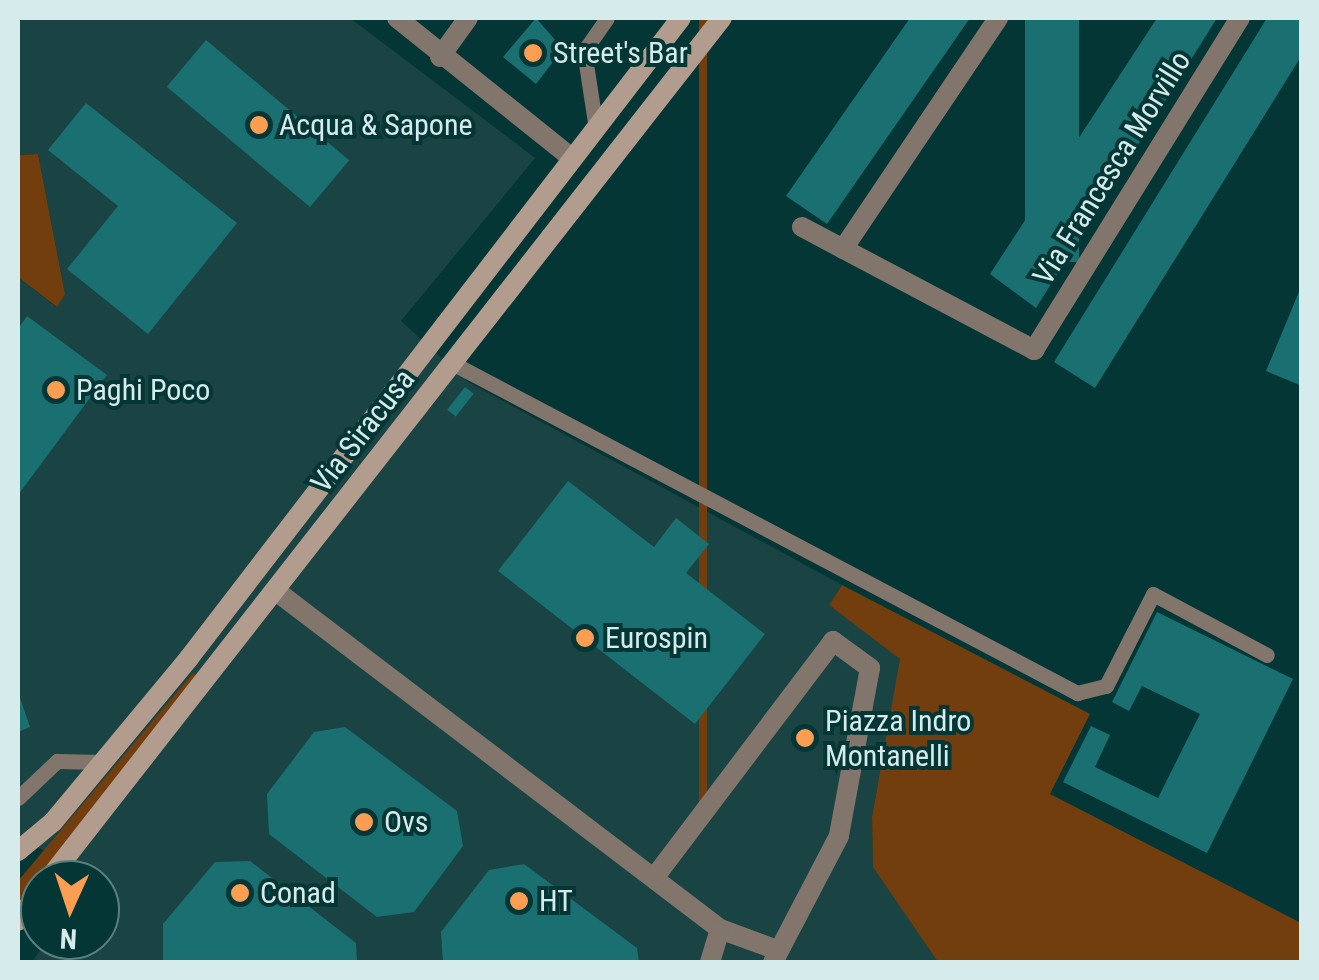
<!DOCTYPE html>
<style>
body{margin:0}
#map{position:relative;width:1319px;height:980px;overflow:hidden;background:#053636;font-family:"Roboto Condensed",sans-serif}
div>[style]{position:absolute}
.built>*{inset:0;background:#1a4444}
.green>*{inset:0;background:#723e0e;transform-origin:0 0}
.building>*{inset:0;background:#1a6f71;transform-origin:0 0}
.lane>*{height:15px;margin:-7.5px;padding:0 7.5px;transform-origin:7.5px;border-radius:7.5px;background:#82756b}
.street>*{height:20px;margin:-10px;padding:0 10px;transform-origin:10px;border-radius:10px;background:#82756b}
.secondary>*{height:20px;margin:-10px;padding:0 10px;transform-origin:10px;border-radius:10px;background:#b19c8d}
.dots>*{width:28px;height:28px;translate:-50% -50%;box-sizing:border-box;border:5px solid #053636;border-radius:50%}
span{translate:-50% -50%;white-space:nowrap;text-align:center;line-height:1.15;-webkit-text-stroke:8px #053636;paint-order:stroke}
.poi-label{font-size:30px;color:#d6ecec}
.left{translate:0 -50%;text-align:left}
.street-label{font-size:30px;color:#d6ecec}
.frame{position:absolute;inset:0;border:20px solid #d6ecec;pointer-events:none}
.north{position:absolute;left:20px;top:860px;width:100px;height:100px;box-sizing:border-box;background:#053636;border:2px solid #597f7f;border-radius:50%;rotate:183deg;font-size:28px;font-weight:700;line-height:40px;text-align:center;color:#d6ecec}
.north::after{content:'';display:block;margin:auto;width:35px;height:45px;background:#fb9e51;clip-path:polygon(50% 0,100% 100%,50% 72%,0 100%)}
</style>
<div id="map">
<div class="built">
<div style="clip-path:polygon(18px 18px,350px 18px,535px 158px,401px 321px,468px 382px,842px 585px,829px 605px,901px 659px,872px 817px,873px 866px,938px 962px,32px 962px,47px 940px,100px 940px,100px 880px,18px 837px,18px 277px,56px 307px,65px 294px,38px 154px,18px 155px)"></div>
</div>
<div class="green">
<div style="left:699px;top:18px;width:8px;height:798px"></div>
<div style="clip-path:polygon(38px 154px,65px 294px,57px 307px,18px 277px,18px 155px)"></div>
<div style="clip-path:polygon(842px 585px,1090px 714px,1050px 794px,1301px 923px,1301px 962px,938px 962px,873px 867px,872px 817px,900px 659px,829px 605px)"></div>
<div style="clip-path:polygon(193px 673px,198px 677px,18px 908px,18px 881px)"></div>
</div>
<div class="building">
<div style="clip-path:polygon(536px 18px,563px 49px,536px 84px,503px 57px)"></div>
<div style="clip-path:polygon(910px 18px,970px 18px,827px 224px,786px 196px)"></div>
<div style="left:1025px;top:18px;width:54px;height:244px"></div>
<div style="clip-path:polygon(1157px 18px,1217px 18px,1036px 308px,990px 274px)"></div>
<div style="clip-path:polygon(1267px 18px,1302px 18px,1302px 55px,1095px 388px,1054px 362px)"></div>
<div style="left:206px;top:40px;width:187px;height:61px;rotate:40deg"></div>
<div style="clip-path:polygon(86px 103px,237px 223px,148px 334px,67px 269px,118px 206px,48px 150px)"></div>
<div style="clip-path:polygon(1301px 287px,1302px 287px,1302px 386px,1266px 371px)"></div>
<div style="clip-path:polygon(27px 316px,107px 375px,18px 495px,18px 329px)"></div>
<div style="left:465px;top:387px;width:11px;height:29px;rotate:38deg"></div>
<div style="clip-path:polygon(568px 481px,654px 547px,676px 518px,709px 544px,686px 573px,765px 634px,695px 724px,498px 571px)"></div>
<div style="clip-path:polygon(1157px 612px,1293px 679px,1207px 853px,1063px 782px,1091px 726px,1110px 735px,1095px 767px,1158px 798px,1200px 714px,1142px 686px,1129px 711px,1112px 702px)"></div>
<div style="clip-path:polygon(18px 692px,30px 727px,18px 732px)"></div>
<div style="clip-path:polygon(345px 727px,457px 811px,463px 846px,414px 912px,377px 917px,269px 834px,267px 794px,314px 732px)"></div>
<div style="clip-path:polygon(250px 861px,356px 943px,357px 962px,163px 962px,163px 924px,215px 862px)"></div>
<div style="clip-path:polygon(524px 864px,637px 948px,639px 962px,443px 962px,441px 932px,489px 870px)"></div>
</div>
<div class="lane">
<div style="left:596px;top:129px;width:79px;rotate:-98.7deg"></div>
<div style="left:584px;top:51px;width:40px;rotate:-55.1deg"></div>
<div style="left:454px;top:364px;width:705px;rotate:27.84deg"></div>
<div style="left:1077px;top:693px;width:30px;rotate:-14deg"></div>
<div style="left:1106px;top:686px;width:103px;rotate:-62.9deg"></div>
<div style="left:1153px;top:594px;width:129px;rotate:28.2deg"></div>
<div style="left:18px;top:798px;width:54px;rotate:-43.5deg"></div>
<div style="left:57px;top:761px;width:46px;rotate:1.2deg"></div>
</div>
<div class="street">
<div style="left:397px;top:18px;width:224px;rotate:38.7deg"></div>
<div style="left:440px;top:57px;width:48px;rotate:-54.3deg"></div>
<div style="left:802px;top:227px;width:263px;rotate:27.9deg"></div>
<div style="left:1034px;top:350px;width:391px;rotate:-58.2deg"></div>
<div style="left:843px;top:249px;width:278px;rotate:-56.1deg"></div>
<div style="left:276px;top:591px;width:558px;rotate:37.28deg"></div>
<div style="left:720px;top:929px;width:61px;rotate:20.2deg"></div>
<div style="left:654px;top:878px;width:297px;rotate:-52.9deg"></div>
<div style="left:833px;top:641px;width:46px;rotate:36.1deg"></div>
<div style="left:870px;top:668px;width:171px;rotate:100.5deg"></div>
<div style="left:839px;top:836px;width:142px;rotate:117.6deg"></div>
<div style="left:710px;top:962px;width:34px;rotate:-73deg"></div>
</div>
<div class="secondary">
<div style="left:18px;top:851px;width:45px;rotate:-39.6deg"></div>
<div style="left:53px;top:822px;width:213px;rotate:-50.3deg"></div>
<div style="left:189px;top:658px;width:807px;rotate:-52.45deg"></div>
<div style="left:48px;top:880px;width:1094px;rotate:-51.98deg"></div>
<div style="left:18px;top:921px;width:39px;rotate:-55deg"></div>
</div>
<div class="dots">
<div style="left:533px;top:53px;background:#fb9e51"></div>
<div style="left:259px;top:125px;background:#fb9e51"></div>
<div style="left:56px;top:390px;background:#fb9e51"></div>
<div style="left:585px;top:638px;background:#fb9e51"></div>
<div style="left:805px;top:738px;background:#fb9e51"></div>
<div style="left:364px;top:822px;background:#fb9e51"></div>
<div style="left:240px;top:893px;background:#fb9e51"></div>
<div style="left:519px;top:901px;background:#fb9e51"></div>
</div>
<div class="poi-label">
<span class="left" style="left:553px;top:53px">Street's Bar</span>
<span class="left" style="left:279px;top:125px">Acqua &amp; Sapone</span>
<span class="left" style="left:76px;top:390px">Paghi Poco</span>
<span class="left" style="left:605px;top:638px">Eurospin</span>
<span class="left" style="left:825px;top:738px">Piazza Indro<br>Montanelli</span>
<span class="left" style="left:384px;top:822px">Ovs</span>
<span class="left" style="left:260px;top:893px">Conad</span>
<span class="left" style="left:539px;top:901px">HT</span>
</div>
<div class="street-label">
<span style="left:1112px;top:168px;rotate:-58deg">Via Francesca Morvillo</span>
<span style="left:363px;top:431px;rotate:-52deg">Via Siracusa</span>
</div>
<div class="frame"></div>
<div class="north">N</div>
</div>
